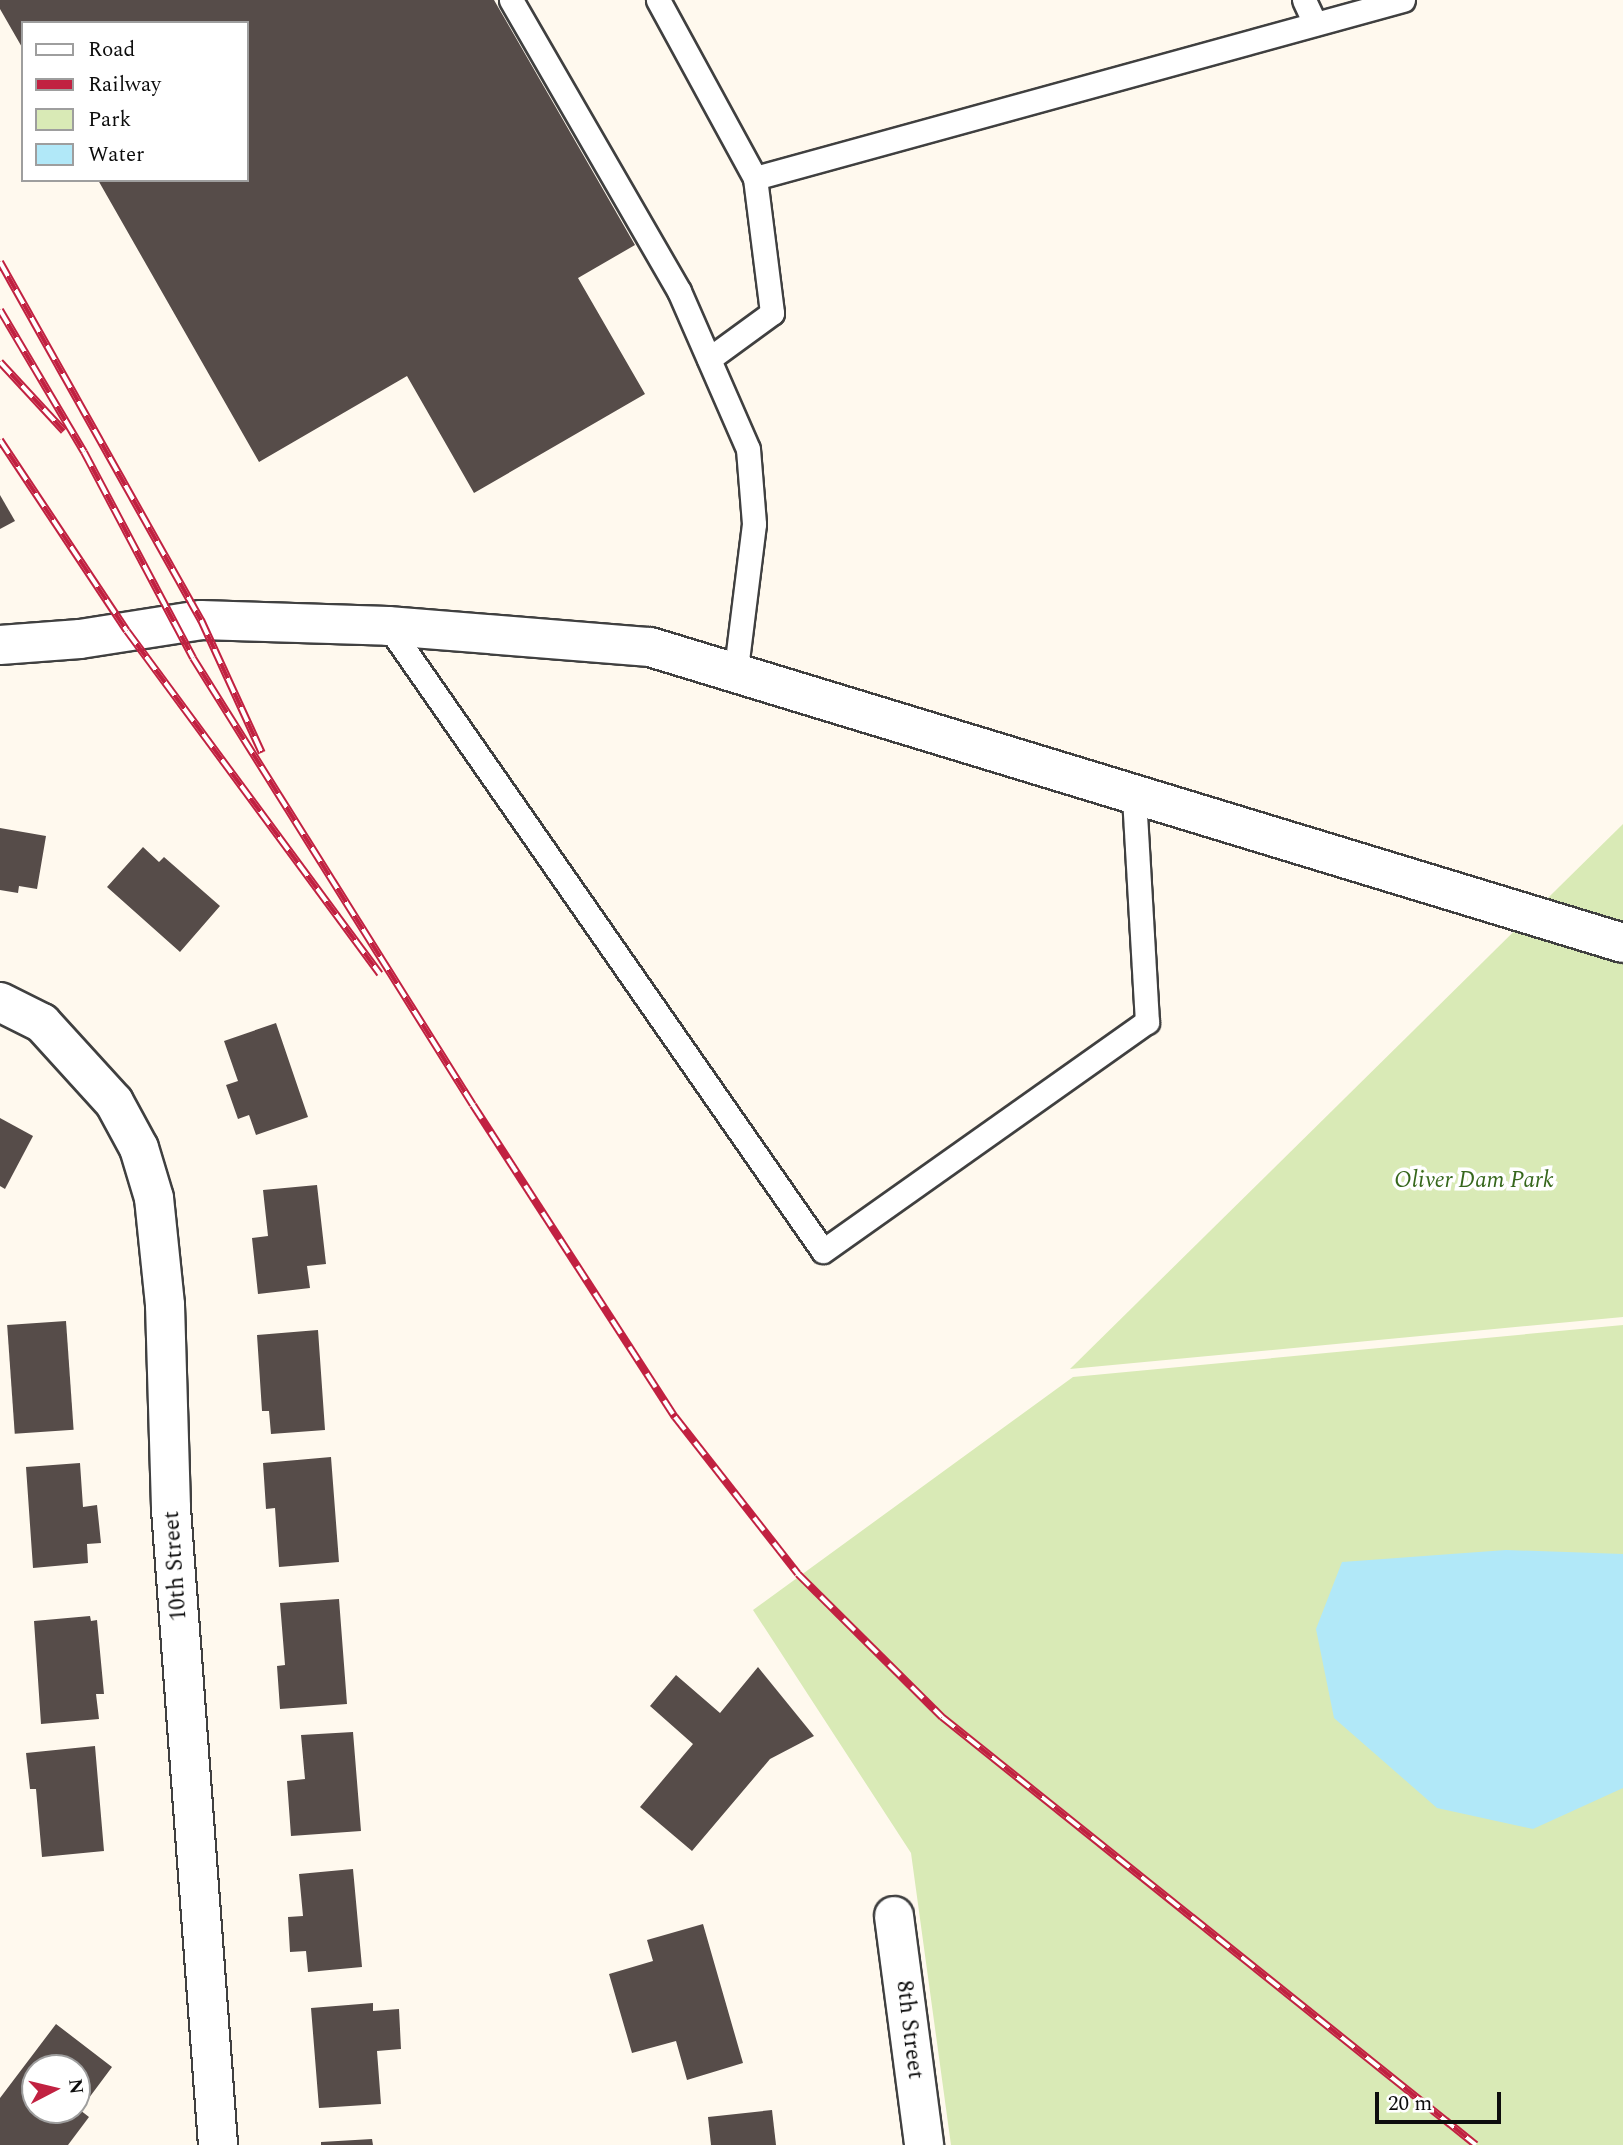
<!DOCTYPE html>
<style>
body{margin:0}
#map{position:relative;width:1623px;height:2145px;overflow:hidden;background:#fff9ee;font-family:Spectral,serif}
div>[style]{position:absolute}
.green>*{inset:0;background:#d9eab6}
.water>*{inset:0;background:#b1e8f8}
.building>*{inset:0;background:#564c49;transform-origin:0 0}
.roads{filter:drop-shadow(2px 0 #404040) drop-shadow(-2px 0 #404040) drop-shadow(0 2px #404040) drop-shadow(0 -2px #404040)}
.service>*{height:23px;margin:-11.5px;padding:0 11.5px;transform-origin:11.5px;border-radius:11.5px;background:#fff}
.minor>*{height:38px;margin:-19px;padding:0 19px;transform-origin:19px;border-radius:19px;background:#fff}
.rail>*{height:8px;margin-top:-4px;transform-origin:0;background:repeating-linear-gradient(90deg,#fff 0 16px,#c12141 0 32px);box-sizing:border-box;border-block:2px solid #c12141}
span{translate:-50% -50%;white-space:nowrap;text-align:center;line-height:1.15;-webkit-text-stroke:7px #fff;paint-order:stroke}
.park-label{font-size:23px;color:#36671c;font-style:italic}
.street-label{font-size:23px;color:#0d0d0d}
.legend{position:absolute;left:21px;top:21px;width:228px;height:161px;box-sizing:border-box;background:#fff;border:2px solid #9e9e9e;margin:0;padding:9px 12px;list-style:none;font-size:21px;color:#0d0d0d}
.legend li{display:flex;align-items:center;gap:14px;height:35px}
.legend b{width:35px;border:2px solid #9e9e9e}
.north{position:absolute;left:21px;top:2054px;width:70px;height:70px;box-sizing:border-box;background:#fff;border:2px solid #9e9e9e;border-radius:50%;rotate:83deg;font-size:19px;font-weight:700;line-height:28px;text-align:center;color:#0d0d0d}
.north::after{content:'';display:block;margin:auto;width:24px;height:32px;background:#c12141;clip-path:polygon(50% 0,100% 100%,50% 72%,0 100%)}
.scale{position:absolute;left:1375px;top:2092px;width:126px;height:32px;box-sizing:border-box;border:4px solid #0d0d0d;border-top:0;padding-left:9px;font-size:21px;line-height:24px;white-space:nowrap;color:#0d0d0d;-webkit-text-stroke:5px #fff;paint-order:stroke}
</style>
<div id="map">
<div class="green">
<div style="clip-path:polygon(1623px 824px,1623px 1317px,1070px 1369px)"></div>
<div style="clip-path:polygon(1623px 1325px,1623px 2145px,951px 2145px,911px 1853px,753px 1610px,1073px 1377px)"></div>
</div>
<div class="water">
<div style="clip-path:polygon(1506px 1550px,1623px 1554px,1623px 1788px,1533px 1829px,1437px 1808px,1334px 1718px,1316px 1629px,1342px 1562px)"></div>
</div>
<div class="building">
<div style="clip-path:polygon(0 0,494px 0,635px 245px,578px 278px,645px 394px,474px 493px,407px 376px,259px 462px,98px 180px,247px 180px,247px 23px,23px 23px,23px 49px,0 9px)"></div>
<div style="clip-path:polygon(0 495px,15px 521px,0 529px)"></div>
<div style="clip-path:polygon(0 828px,46px 836px,37px 889px,19px 886px,18px 893px,0 890px)"></div>
<div style="clip-path:polygon(143px 847px,159px 862px,164px 857px,220px 906px,180px 952px,107px 887px)"></div>
<div style="clip-path:polygon(276px 1023px,308px 1117px,256px 1135px,249px 1115px,238px 1119px,226px 1085px,238px 1081px,224px 1041px)"></div>
<div style="clip-path:polygon(0 1118px,33px 1136px,5px 1189px,0 1186px)"></div>
<div style="clip-path:polygon(317px 1185px,326px 1264px,307px 1266px,310px 1288px,258px 1294px,252px 1238px,268px 1236px,263px 1190px)"></div>
<div style="left:66px;top:1321px;width:109px;height:59px;rotate:86deg"></div>
<div style="clip-path:polygon(318px 1330px,325px 1430px,271px 1434px,269px 1411px,262px 1411px,257px 1335px)"></div>
<div style="clip-path:polygon(331px 1457px,339px 1562px,279px 1567px,275px 1508px,266px 1509px,263px 1463px)"></div>
<div style="clip-path:polygon(80px 1463px,83px 1507px,97px 1505px,101px 1543px,87px 1544px,88px 1563px,33px 1568px,26px 1467px)"></div>
<div style="clip-path:polygon(339px 1599px,347px 1704px,280px 1709px,277px 1666px,285px 1665px,280px 1603px)"></div>
<div style="clip-path:polygon(90px 1616px,91px 1621px,97px 1620px,104px 1694px,96px 1694px,99px 1719px,41px 1724px,34px 1621px)"></div>
<div style="clip-path:polygon(758px 1667px,814px 1736px,770px 1759px,692px 1851px,640px 1807px,693px 1744px,650px 1706px,676px 1675px,720px 1713px)"></div>
<div style="clip-path:polygon(353px 1732px,361px 1831px,291px 1836px,287px 1781px,305px 1779px,301px 1735px)"></div>
<div style="clip-path:polygon(95px 1746px,104px 1851px,42px 1857px,36px 1789px,30px 1789px,26px 1753px)"></div>
<div style="clip-path:polygon(353px 1869px,362px 1967px,308px 1972px,306px 1951px,290px 1952px,288px 1917px,303px 1916px,299px 1874px)"></div>
<div style="clip-path:polygon(703px 1924px,743px 2063px,687px 2080px,676px 2041px,632px 2053px,609px 1974px,653px 1961px,647px 1940px)"></div>
<div style="clip-path:polygon(373px 2003px,373px 2011px,399px 2009px,401px 2049px,377px 2051px,381px 2104px,319px 2108px,311px 2008px)"></div>
<div style="clip-path:polygon(evenodd,56px 2024px,112px 2067px,80px 2110px,89px 2117px,68px 2145px,0 2145px,0 2098px,56px 2024px,35px 2068px,77px 2068px,77px 2110px,35px 2110px,35px 2068px)"></div>
<div style="clip-path:polygon(772px 2110px,776px 2145px,711px 2145px,708px 2117px)"></div>
<div style="clip-path:polygon(372px 2139px,373px 2145px,321px 2145px,321px 2142px)"></div>
</div>
<div class="roads">
<div class="service">
<div style="left:511px;top:0;width:336px;rotate:60deg"></div>
<div style="left:679px;top:291px;width:172px;rotate:66.4deg"></div>
<div style="left:748px;top:449px;width:75px;rotate:85.4deg"></div>
<div style="left:754px;top:524px;width:153px;rotate:97.1deg"></div>
<div style="left:658px;top:0;width:203px;rotate:61.4deg"></div>
<div style="left:755px;top:178px;width:136px;rotate:82.8deg"></div>
<div style="left:772px;top:313px;width:78px;rotate:143.9deg"></div>
<div style="left:1304px;top:0;width:26px;rotate:65deg"></div>
<div style="left:755px;top:178px;width:672px;rotate:-15.36deg"></div>
<div style="left:388px;top:626px;width:761px;rotate:55.16deg"></div>
<div style="left:823px;top:1251px;width:397px;rotate:-35.3deg"></div>
<div style="left:1147px;top:1022px;width:226px;rotate:-93.3deg"></div>
</div>
<div class="minor">
<div style="left:0;top:645px;width:80px;rotate:-4.3deg"></div>
<div style="left:80px;top:639px;width:122px;rotate:-8.9deg"></div>
<div style="left:201px;top:620px;width:187px;rotate:1.8deg"></div>
<div style="left:388px;top:626px;width:263px;rotate:4.6deg"></div>
<div style="left:650px;top:647px;width:1017px;rotate:16.92deg"></div>
<div style="left:0;top:1002px;width:47px;rotate:26.6deg"></div>
<div style="left:42px;top:1023px;width:107px;rotate:47.7deg"></div>
<div style="left:114px;top:1102px;width:52px;rotate:61.5deg"></div>
<div style="left:139px;top:1148px;width:52px;rotate:73.3deg"></div>
<div style="left:154px;top:1198px;width:108px;rotate:84.1deg"></div>
<div style="left:165px;top:1305px;width:204px;rotate:88.3deg"></div>
<div style="left:171px;top:1509px;width:638px;rotate:85.77deg"></div>
<div style="left:894px;top:1916px;width:231px;rotate:82.5deg"></div>
</div>
</div>
<div class="rail">
<div style="left:0;top:262px;width:411px;rotate:60.7deg"></div>
<div style="left:201px;top:620px;width:146px;rotate:65.4deg"></div>
<div style="left:0;top:310px;width:165px;rotate:59.4deg"></div>
<div style="left:84px;top:452px;width:233px;rotate:62.1deg"></div>
<div style="left:193px;top:658px;width:527px;rotate:57.94deg"></div>
<div style="left:473px;top:1105px;width:372px;rotate:57.1deg"></div>
<div style="left:675px;top:1417px;width:199px;rotate:51.9deg"></div>
<div style="left:798px;top:1574px;width:203px;rotate:44.8deg"></div>
<div style="left:942px;top:1717px;width:684px;rotate:38.71deg"></div>
<div style="left:0;top:362px;width:94px;rotate:47.2deg"></div>
<div style="left:0;top:440px;width:229px;rotate:56.4deg"></div>
<div style="left:127px;top:631px;width:426px;rotate:53.6deg"></div>
</div>
<div class="park-label">
<span style="left:1474px;top:1181px">Oliver Dam Park</span>
</div>
<div class="street-label">
<span style="left:176px;top:1566px;rotate:-94deg">10th Street</span>
<span style="left:909px;top:2030px;rotate:83deg">8th Street</span>
</div>
<ul class="legend">
<li><b style="height:9px;background:#fff"></b>Road</li>
<li><b style="height:9px;background:#c12141"></b>Railway</li>
<li><b style="height:19px;background:#d9eab6"></b>Park</li>
<li><b style="height:19px;background:#b1e8f8"></b>Water</li>
</ul>
<div class="north">N</div>
<div class="scale">20 m</div>
</div>
